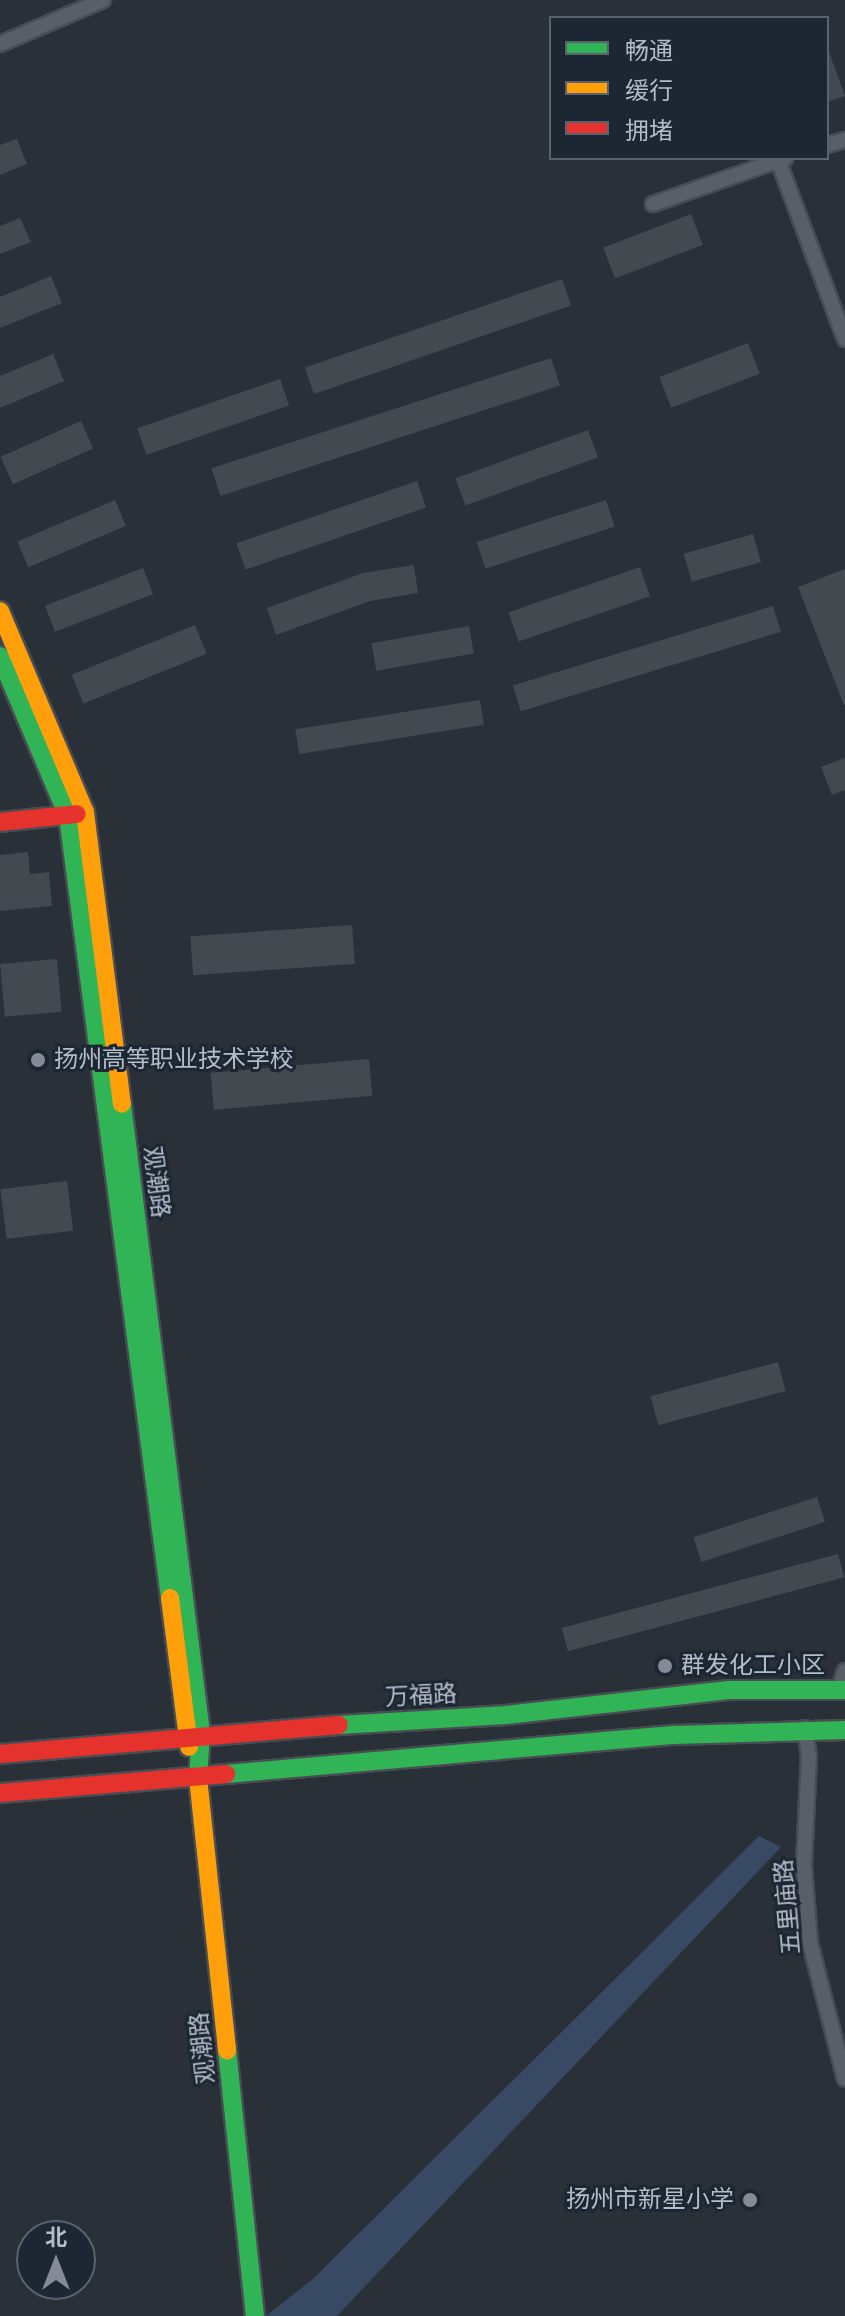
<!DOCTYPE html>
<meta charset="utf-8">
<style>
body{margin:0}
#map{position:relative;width:845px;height:2316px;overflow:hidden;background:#2a3038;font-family:Signika,"Noto Sans SC",sans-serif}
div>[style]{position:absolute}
.water>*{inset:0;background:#384963}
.building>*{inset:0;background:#444950;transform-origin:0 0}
.roads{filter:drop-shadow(2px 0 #484c53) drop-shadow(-2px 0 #484c53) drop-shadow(0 2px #484c53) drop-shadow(0 -2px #484c53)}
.street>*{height:14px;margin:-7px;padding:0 7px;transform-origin:7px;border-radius:7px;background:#5a5e66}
.fast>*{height:18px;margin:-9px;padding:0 9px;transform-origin:9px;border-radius:9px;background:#30b455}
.slow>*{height:18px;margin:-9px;padding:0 9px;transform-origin:9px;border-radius:9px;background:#ff9f0a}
.jam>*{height:18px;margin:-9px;padding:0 9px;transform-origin:9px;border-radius:9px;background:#e5322d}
.dots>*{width:22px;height:22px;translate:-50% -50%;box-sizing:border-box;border:4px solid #1d2633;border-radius:50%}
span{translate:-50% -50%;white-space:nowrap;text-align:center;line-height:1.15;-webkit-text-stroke:6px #1d2633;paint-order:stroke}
.poi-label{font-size:24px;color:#b4bcc9}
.left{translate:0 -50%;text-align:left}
.right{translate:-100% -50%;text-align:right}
.street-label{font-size:24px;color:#b4bcc9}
.legend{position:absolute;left:549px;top:16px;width:280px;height:144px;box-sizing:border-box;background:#1d2633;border:2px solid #59626f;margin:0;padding:10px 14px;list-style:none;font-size:24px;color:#b4bcc9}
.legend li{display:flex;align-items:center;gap:16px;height:40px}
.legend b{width:40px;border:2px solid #59626f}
.north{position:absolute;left:16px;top:2220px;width:80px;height:80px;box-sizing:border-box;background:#1d2633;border:2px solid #59626f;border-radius:50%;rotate:0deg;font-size:22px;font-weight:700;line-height:32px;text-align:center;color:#b4bcc9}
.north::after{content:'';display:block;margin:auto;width:28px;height:36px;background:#848b96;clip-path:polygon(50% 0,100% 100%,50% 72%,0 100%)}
</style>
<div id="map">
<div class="water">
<div style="clip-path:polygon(759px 1836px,781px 1847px,337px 2316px,266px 2316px,314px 2278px)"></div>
</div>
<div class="building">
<div style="clip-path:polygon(828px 49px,845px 96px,827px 102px,827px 50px)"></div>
<div style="clip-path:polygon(17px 139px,27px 164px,0 175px,0 145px)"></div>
<div style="left:691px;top:214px;width:33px;height:94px;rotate:69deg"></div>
<div style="clip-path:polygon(20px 218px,31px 242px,0 254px,0 226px)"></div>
<div style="clip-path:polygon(51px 276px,62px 303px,0 328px,0 297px)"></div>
<div style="left:562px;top:279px;width:28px;height:272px;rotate:71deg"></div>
<div style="left:748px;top:343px;width:33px;height:95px;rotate:69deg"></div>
<div style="clip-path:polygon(53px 354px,64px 381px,0 408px,0 376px)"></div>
<div style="left:551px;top:358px;width:29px;height:357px;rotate:72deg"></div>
<div style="left:280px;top:379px;width:28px;height:151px;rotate:71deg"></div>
<div style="left:81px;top:421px;width:30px;height:88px;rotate:66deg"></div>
<div style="left:588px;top:430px;width:29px;height:141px;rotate:70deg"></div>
<div style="left:417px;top:481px;width:28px;height:191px;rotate:71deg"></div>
<div style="left:115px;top:500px;width:28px;height:106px;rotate:67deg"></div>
<div style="left:606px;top:500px;width:28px;height:136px;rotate:72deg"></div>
<div style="left:753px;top:534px;width:29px;height:72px;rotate:74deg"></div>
<div style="clip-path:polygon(414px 565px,418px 593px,370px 601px,276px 635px,267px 608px,363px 573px)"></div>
<div style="left:640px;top:567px;width:31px;height:139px;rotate:71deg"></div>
<div style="left:143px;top:568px;width:28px;height:105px;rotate:69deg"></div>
<div style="clip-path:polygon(845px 569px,845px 705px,844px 705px,798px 587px)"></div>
<div style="left:773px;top:606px;width:27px;height:272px;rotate:73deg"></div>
<div style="left:195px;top:625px;width:31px;height:133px;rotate:68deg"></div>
<div style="left:469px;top:626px;width:28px;height:99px;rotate:80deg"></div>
<div style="left:480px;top:700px;width:25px;height:187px;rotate:81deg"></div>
<div style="clip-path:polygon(845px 758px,845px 790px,832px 795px,821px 767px)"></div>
<div style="clip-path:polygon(28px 852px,30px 874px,49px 872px,52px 906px,0 911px,0 855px)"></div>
<div style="left:352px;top:925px;width:39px;height:162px;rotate:86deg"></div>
<div style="left:57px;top:959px;width:53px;height:57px;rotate:85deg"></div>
<div style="left:369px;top:1059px;width:37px;height:159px;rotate:85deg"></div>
<div style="left:67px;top:1181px;width:50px;height:67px;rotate:83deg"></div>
<div style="left:778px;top:1362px;width:30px;height:132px;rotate:75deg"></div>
<div style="left:817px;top:1497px;width:26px;height:130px;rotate:72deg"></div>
<div style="left:838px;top:1554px;width:24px;height:286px;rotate:75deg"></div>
</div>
<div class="roads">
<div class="street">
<div style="left:0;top:44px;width:112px;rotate:-23.1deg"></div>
<div style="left:827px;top:145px;width:19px;rotate:-16deg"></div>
<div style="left:778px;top:160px;width:191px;rotate:69.5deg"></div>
<div style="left:653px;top:204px;width:140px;rotate:-19.2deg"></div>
<div style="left:839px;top:1689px;width:19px;rotate:-72deg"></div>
<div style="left:805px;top:1728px;width:27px;rotate:82deg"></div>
<div style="left:809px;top:1755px;width:111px;rotate:92.6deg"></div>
<div style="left:804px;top:1866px;width:77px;rotate:85.5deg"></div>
<div style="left:810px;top:1943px;width:140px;rotate:75.6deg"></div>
</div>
<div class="fast">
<div style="left:0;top:656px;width:174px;rotate:67deg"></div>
<div style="left:68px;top:816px;width:789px;rotate:82.57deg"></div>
<div style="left:122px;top:1104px;width:634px;rotate:82.84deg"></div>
<div style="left:201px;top:1733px;width:45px;rotate:93.8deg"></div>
<div style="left:339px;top:1725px;width:167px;rotate:-3.4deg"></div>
<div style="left:506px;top:1715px;width:224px;rotate:-6.4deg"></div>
<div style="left:729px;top:1690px;width:116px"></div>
<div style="left:226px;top:1774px;width:451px;rotate:-5deg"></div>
<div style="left:675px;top:1735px;width:170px;rotate:-1.7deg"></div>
<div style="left:227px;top:2050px;width:267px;rotate:84deg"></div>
</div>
<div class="slow">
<div style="left:0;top:611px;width:218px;rotate:67.1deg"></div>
<div style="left:85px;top:812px;width:294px;rotate:82.8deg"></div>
<div style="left:170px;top:1598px;width:150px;rotate:82.7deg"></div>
<div style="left:198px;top:1778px;width:274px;rotate:83.9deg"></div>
</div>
<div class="jam">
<div style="left:0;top:822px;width:77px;rotate:-5.9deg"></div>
<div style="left:0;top:1754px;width:340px;rotate:-4.9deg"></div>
<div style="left:0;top:1793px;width:227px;rotate:-4.8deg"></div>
</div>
</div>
<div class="dots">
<div style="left:38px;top:1060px;background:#848b96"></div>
<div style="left:665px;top:1666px;background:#848b96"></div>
<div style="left:750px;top:2200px;background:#848b96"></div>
</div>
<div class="poi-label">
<span class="left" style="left:54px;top:1060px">扬州高等职业技术学校</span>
<span class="left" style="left:681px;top:1666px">群发化工小区</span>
<span class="right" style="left:734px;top:2200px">扬州市新星小学</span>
</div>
<div class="street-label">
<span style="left:156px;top:1182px;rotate:83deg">观潮路</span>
<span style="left:421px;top:1696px;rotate:-3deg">万福路</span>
<span style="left:788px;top:1907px;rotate:-95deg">五里庙路</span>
<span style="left:203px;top:2048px;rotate:-96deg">观潮路</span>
</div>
<ul class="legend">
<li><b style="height:10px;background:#30b455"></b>畅通</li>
<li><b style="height:10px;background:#ff9f0a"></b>缓行</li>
<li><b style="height:10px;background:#e5322d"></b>拥堵</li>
</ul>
<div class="north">北</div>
</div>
